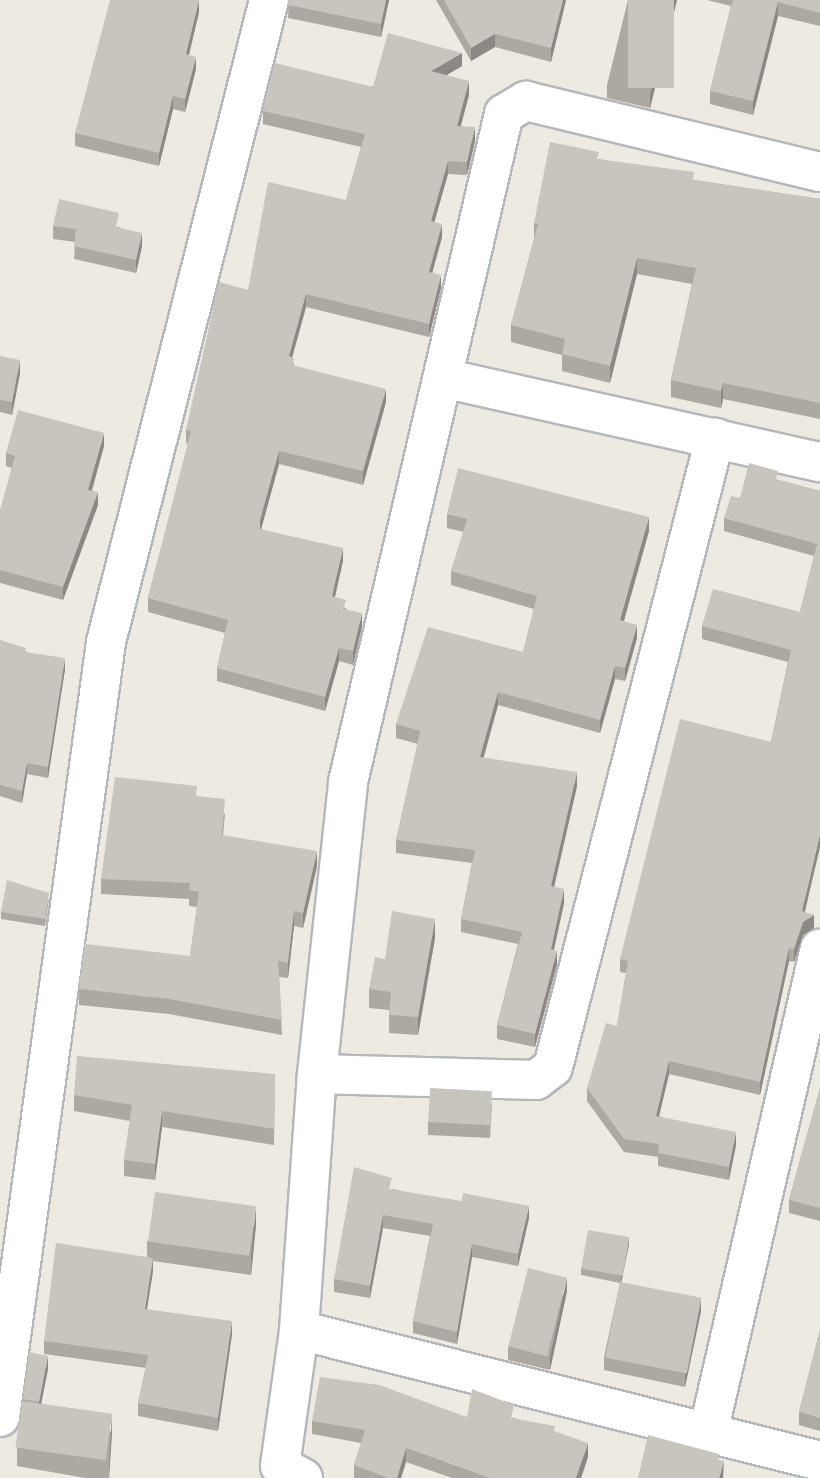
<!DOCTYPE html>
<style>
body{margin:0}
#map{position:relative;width:820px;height:1478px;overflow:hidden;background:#eceae1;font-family:"Sofia Sans Condensed",sans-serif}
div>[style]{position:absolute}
.roads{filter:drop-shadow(2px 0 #b4b7bb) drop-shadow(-2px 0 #b4b7bb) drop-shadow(0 2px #b4b7bb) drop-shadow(0 -2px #b4b7bb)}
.minor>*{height:38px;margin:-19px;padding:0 19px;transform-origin:19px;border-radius:19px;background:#fff}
.wall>*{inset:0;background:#aca9a3}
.shaded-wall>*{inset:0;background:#8c8985}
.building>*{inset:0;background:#c8c4be;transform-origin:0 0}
span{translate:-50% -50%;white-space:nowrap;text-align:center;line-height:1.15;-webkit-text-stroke:8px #fff;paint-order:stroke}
</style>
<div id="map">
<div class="roads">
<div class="minor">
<div style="left:443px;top:378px;width:386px;rotate:12.6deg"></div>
<div style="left:317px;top:1074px;width:219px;rotate:1.6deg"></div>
<div style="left:536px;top:1080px;width:21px;rotate:-37deg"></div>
<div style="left:553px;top:1067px;width:650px;rotate:-75.56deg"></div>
<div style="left:299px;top:1330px;width:537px;rotate:14.11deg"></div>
<div style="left:0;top:1417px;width:782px;rotate:-82.21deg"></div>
<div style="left:106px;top:642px;width:662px;rotate:-75.75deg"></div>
<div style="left:708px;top:1433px;width:497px;rotate:-77deg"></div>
<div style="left:303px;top:1478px;width:26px;rotate:-152deg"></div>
<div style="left:280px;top:1466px;width:137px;rotate:-82deg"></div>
<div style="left:299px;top:1330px;width:257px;rotate:-86deg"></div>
<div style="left:317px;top:1074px;width:294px;rotate:-83.9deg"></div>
<div style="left:348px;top:782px;width:686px;rotate:-76.86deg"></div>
<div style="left:504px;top:114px;width:26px;rotate:-31deg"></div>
<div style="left:526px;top:101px;width:302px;rotate:13.6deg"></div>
</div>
</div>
<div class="wall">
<div style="clip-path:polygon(289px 0,389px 0,381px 37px,288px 18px)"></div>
<div style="clip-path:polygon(436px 0,566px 0,551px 62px,495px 47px,471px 61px)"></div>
<div style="clip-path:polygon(628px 0,677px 0,650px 108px,607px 98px,607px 85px)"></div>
<div style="clip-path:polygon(707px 0,820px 0,820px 26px,778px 16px,753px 115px,710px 104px,710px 91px,731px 6px)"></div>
<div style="clip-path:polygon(199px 12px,189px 55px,196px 69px,185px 112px,173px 109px,159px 166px,75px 146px,75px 133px)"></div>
<div style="clip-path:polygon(462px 66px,447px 75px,469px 95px,461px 126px,475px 141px,467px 175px,448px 174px,434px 222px,442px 237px,432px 273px,441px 288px,429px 337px,306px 307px,292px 357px,294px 366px,386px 402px,363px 485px,279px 464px,261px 529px,343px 561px,335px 597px,362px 626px,353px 665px,339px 661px,325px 711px,217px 681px,217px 668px,225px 633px,148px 612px,148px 598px,188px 444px,186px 443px,186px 430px,248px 290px,346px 200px,361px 147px,263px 124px,263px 111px)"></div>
<div style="clip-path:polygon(599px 159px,694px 180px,820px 199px,820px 419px,723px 399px,721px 408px,671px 397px,671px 380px,692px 284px,637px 274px,610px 383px,562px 371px,562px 355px,511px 342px,511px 325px,534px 239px,534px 223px)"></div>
<div style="clip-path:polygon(53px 226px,119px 227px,142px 246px,136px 273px,74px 259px,75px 242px,53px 239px)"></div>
<div style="clip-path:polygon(0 356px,20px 373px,12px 415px,0 412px)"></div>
<div style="clip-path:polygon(104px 446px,92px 491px,98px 505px,63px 600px,0 583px,0 511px,12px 468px,6px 466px,6px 453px)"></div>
<div style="clip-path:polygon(778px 480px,820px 491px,805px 912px,814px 928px,803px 935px,794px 962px,789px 961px,760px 1095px,669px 1074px,659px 1116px,736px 1145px,729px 1180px,658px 1166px,658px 1157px,624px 1152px,587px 1101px,587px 1088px,617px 1026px,626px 973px,620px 972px,620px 959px,771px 742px,788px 662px,702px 639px,702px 626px,800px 612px,814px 556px,724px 531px,724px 518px,740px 498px)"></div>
<div style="clip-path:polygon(447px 514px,649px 531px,624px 621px,637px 638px,625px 681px,615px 679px,600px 733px,498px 705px,483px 758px,577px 786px,554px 887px,564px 903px,554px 950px,557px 964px,535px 1047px,497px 1039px,497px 1025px,518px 944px,461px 932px,461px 919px,472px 863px,396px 853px,396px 840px,418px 744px,396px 738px,396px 724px,523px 652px,534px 609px,451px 585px,451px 571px,464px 532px,447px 528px)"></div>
<div style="clip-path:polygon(0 640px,65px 669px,48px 778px,27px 774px,22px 803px,0 796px)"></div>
<div style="clip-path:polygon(197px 796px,225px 814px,223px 836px,317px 866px,303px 928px,294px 926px,288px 978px,279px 977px,282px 1035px,169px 1014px,79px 1005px,79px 989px,190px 956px,197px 907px,189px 906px,189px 899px,101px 894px,101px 879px)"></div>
<div style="clip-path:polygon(49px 900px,45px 926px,1px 919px,1px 912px)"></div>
<div style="clip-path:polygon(435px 938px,418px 1035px,389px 1033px,389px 1010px,369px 1008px,369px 989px,385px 959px)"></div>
<div style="clip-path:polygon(275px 1074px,274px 1145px,162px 1127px,155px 1180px,124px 1176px,124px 1160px,130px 1121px,74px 1111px,74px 1095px)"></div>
<div style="clip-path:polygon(820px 1088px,820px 1221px,789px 1213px,789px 1200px)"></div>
<div style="clip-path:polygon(492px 1104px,490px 1138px,428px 1135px,428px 1122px)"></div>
<div style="clip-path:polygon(392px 1189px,529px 1218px,518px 1266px,472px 1257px,457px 1344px,413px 1333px,413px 1321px,430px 1236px,383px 1228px,370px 1298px,334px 1292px,334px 1279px)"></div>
<div style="clip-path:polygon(256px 1225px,251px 1275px,153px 1261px,153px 1271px,147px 1309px,232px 1334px,218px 1431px,138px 1416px,138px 1403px,146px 1368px,44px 1354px,44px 1341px,147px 1257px,147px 1241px)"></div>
<div style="clip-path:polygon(629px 1244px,621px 1282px,701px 1311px,685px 1387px,604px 1370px,604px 1357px,620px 1283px,581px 1275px,581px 1268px)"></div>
<div style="clip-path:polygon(567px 1291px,550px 1370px,508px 1360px,508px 1347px)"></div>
<div style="clip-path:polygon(820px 1330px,820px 1431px,799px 1425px,799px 1412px)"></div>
<div style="clip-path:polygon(29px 1352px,48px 1369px,41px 1404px,112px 1432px,109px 1478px,85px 1478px,17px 1466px,17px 1448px)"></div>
<div style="clip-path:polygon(467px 1417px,514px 1418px,555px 1432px,588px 1457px,581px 1478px,452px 1478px,406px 1462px,401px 1478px,354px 1478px,354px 1465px,361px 1443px,312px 1434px,312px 1421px)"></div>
</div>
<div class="shaded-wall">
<div style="clip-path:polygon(199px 0,199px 12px,186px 67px,186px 54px)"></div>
<div style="clip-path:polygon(386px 0,389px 0,381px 37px,381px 24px)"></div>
<div style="clip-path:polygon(563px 0,566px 0,551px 62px,551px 48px)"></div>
<div style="clip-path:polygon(674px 0,677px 0,650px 108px,650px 95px)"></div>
<div style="clip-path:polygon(778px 2px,778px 16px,753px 115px,753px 101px)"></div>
<div style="clip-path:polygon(495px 34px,495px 47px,471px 61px,471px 48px)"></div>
<div style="clip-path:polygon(462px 53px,462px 66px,431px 84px,431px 71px)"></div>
<div style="clip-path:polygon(196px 57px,196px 69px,185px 112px,185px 99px)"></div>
<div style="clip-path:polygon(469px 81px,469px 95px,457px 139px,457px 126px)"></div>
<div style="clip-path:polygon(173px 96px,173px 109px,159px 166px,159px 153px)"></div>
<div style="clip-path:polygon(475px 127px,475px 141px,467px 175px,467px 162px)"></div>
<div style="clip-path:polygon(448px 161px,448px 174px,431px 234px,431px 221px)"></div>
<div style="clip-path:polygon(442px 224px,442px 237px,429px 285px,429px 272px)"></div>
<div style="clip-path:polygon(142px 233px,142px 246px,136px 273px,136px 260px)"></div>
<div style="clip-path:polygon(637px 258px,637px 274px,610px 383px,610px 366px)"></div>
<div style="clip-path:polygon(441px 275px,441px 288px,429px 337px,429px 324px)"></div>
<div style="clip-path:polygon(306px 294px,306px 307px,289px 369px,289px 356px)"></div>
<div style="clip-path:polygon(20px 360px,20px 373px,12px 415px,12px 402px)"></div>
<div style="clip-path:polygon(723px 383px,723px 399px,721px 408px,721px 391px)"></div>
<div style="clip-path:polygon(386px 389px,386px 402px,363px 485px,363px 471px)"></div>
<div style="clip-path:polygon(104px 433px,104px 446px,88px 503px,88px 490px)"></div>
<div style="clip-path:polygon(279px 451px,279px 464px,260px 533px,260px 520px)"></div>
<div style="clip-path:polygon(98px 492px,98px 505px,63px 600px,63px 587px)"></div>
<div style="clip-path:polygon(649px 517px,649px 531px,620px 634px,620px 620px)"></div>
<div style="clip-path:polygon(343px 548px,343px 561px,332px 609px,332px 596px)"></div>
<div style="clip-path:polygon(362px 613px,362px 626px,353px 665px,353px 651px)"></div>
<div style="clip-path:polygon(637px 625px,637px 638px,625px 681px,625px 668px)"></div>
<div style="clip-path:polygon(339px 648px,339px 661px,325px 711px,325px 697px)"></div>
<div style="clip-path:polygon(65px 658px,65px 669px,48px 778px,48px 767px)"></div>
<div style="clip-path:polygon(615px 666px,615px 679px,600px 733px,600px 720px)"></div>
<div style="clip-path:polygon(498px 692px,498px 705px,480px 771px,480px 757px)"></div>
<div style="clip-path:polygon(27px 763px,27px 774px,22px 803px,22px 791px)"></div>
<div style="clip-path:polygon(577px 772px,577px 786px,551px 900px,551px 886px)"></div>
<div style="clip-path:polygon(820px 834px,820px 847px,802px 924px,802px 911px)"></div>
<div style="clip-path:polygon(317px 851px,317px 866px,303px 928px,303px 913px)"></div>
<div style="clip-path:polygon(564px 889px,564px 903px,551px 963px,551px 949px)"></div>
<div style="clip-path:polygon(294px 911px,294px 926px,288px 978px,288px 963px)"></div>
<div style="clip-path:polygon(814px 915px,814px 928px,803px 935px,794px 962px,794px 949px,803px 922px)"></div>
<div style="clip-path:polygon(435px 919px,435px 938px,418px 1035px,418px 1017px)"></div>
<div style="clip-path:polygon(789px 948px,789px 961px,760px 1095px,760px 1082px)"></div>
<div style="clip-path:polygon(557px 951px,557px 964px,535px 1047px,535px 1034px)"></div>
<div style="clip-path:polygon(669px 1061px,669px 1074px,656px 1129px,656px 1116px)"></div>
<div style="clip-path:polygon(162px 1111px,162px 1127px,155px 1180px,155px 1164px)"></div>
<div style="clip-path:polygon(736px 1132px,736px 1145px,729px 1180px,729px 1167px)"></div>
<div style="clip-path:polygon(256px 1206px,256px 1225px,251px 1275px,251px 1256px)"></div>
<div style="clip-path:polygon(529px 1206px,529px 1218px,518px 1266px,518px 1254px)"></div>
<div style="clip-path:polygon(383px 1215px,383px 1228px,370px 1298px,370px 1286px)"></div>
<div style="clip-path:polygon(629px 1237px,629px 1244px,621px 1284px,621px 1277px)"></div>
<div style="clip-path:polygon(472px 1244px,472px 1257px,457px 1344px,457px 1332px)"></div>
<div style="clip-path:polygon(153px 1258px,153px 1271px,145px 1321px,145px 1309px)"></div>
<div style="clip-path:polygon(567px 1278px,567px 1291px,550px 1370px,550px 1357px)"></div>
<div style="clip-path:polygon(701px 1298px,701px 1311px,685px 1387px,685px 1374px)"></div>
<div style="clip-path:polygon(232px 1321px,232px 1334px,218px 1431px,218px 1418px)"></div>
<div style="clip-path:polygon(48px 1356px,48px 1369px,39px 1415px,39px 1402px)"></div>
<div style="clip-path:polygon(112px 1414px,112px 1432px,109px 1478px,109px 1464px)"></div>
<div style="clip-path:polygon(588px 1443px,588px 1457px,581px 1478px,576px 1478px)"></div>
<div style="clip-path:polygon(406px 1448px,406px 1462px,401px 1478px,397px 1478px)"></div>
<div style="clip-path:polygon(724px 1461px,723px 1478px,719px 1478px)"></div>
</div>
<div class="building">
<div style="clip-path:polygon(110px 0,199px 0,186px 54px,196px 57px,185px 99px,173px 96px,159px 153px,75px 133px)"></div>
<div style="clip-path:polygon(289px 0,386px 0,381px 24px,288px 5px)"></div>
<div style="clip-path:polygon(444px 0,563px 0,551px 48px,495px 34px,471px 48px)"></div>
<div style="left:628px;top:0;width:46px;height:88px"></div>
<div style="clip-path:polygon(733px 0,820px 0,820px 13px,778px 2px,753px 101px,710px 91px)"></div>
<div style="clip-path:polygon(388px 33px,462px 53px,431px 71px,469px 81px,457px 126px,475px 127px,467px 162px,448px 161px,431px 221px,442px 224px,429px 272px,441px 275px,429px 324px,306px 294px,289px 356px,294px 358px,292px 365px,386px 389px,363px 471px,279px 451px,260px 520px,260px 529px,343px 548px,332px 596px,346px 600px,343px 609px,362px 613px,353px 651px,339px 648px,325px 697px,217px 668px,228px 620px,148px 598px,191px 431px,186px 430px,219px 282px,248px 290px,268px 182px,346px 200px,365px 134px,263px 111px,275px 63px,373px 87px)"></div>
<div style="clip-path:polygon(550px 142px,599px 152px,597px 159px,694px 172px,693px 180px,820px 199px,820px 403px,723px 383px,721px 391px,671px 380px,696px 268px,637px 258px,610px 366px,562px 354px,565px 339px,511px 325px,538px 224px,534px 223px)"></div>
<div style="clip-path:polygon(59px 199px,119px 213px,116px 227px,142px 233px,136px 260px,74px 246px,76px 229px,53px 226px)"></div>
<div style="clip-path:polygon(0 356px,20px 360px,12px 402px,0 400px)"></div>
<div style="clip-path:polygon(18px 410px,104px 433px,88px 490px,98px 492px,63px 587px,0 570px,0 511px,15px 456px,6px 453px)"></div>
<div style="clip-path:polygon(749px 463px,778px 471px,776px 479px,820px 491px,820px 834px,802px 911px,814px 915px,803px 922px,794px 949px,789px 948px,760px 1082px,669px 1061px,656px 1116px,736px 1132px,729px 1167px,658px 1153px,659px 1144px,624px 1139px,587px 1088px,606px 1023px,617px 1026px,628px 961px,620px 959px,680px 719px,771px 742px,791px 650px,702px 626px,713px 589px,800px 612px,817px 544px,724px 518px,731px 496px,740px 498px)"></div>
<div style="clip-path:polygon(458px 468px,649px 517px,620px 620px,637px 625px,625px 668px,615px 666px,600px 720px,498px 692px,480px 757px,577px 772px,551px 886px,564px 889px,551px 949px,557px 951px,535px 1034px,497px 1025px,522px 932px,461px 919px,475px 850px,396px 840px,420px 731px,396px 724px,428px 627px,523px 652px,537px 596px,451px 571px,467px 519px,447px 514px)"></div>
<div style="clip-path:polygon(0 640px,26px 648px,25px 652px,65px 658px,48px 767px,27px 763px,22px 791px,0 785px)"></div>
<div style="clip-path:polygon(115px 777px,197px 786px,196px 796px,225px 799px,222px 835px,317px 851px,303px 913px,294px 911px,288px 963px,278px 961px,282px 1020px,169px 999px,79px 989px,85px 944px,190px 956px,199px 892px,189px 890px,190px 883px,101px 879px)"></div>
<div style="clip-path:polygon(7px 880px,49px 893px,45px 919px,1px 912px)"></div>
<div style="clip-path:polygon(392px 911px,435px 919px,418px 1017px,389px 1015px,391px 992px,369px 989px,375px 957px,385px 959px)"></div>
<div style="clip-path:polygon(77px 1056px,275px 1074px,274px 1129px,162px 1111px,155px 1164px,124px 1160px,132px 1105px,74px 1095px)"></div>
<div style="left:430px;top:1088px;width:62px;height:34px;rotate:3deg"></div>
<div style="clip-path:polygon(820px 1088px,820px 1208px,789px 1200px)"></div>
<div style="clip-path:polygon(354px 1167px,392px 1178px,389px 1189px,462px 1201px,463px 1193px,529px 1206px,518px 1254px,472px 1244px,457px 1332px,413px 1321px,433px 1224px,383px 1215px,370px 1286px,334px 1279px)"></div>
<div style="left:155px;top:1192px;width:102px;height:50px;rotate:8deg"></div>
<div style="left:588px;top:1230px;width:42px;height:39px;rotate:10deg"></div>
<div style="clip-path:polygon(56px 1243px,153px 1258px,145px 1309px,232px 1321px,218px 1418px,138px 1403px,148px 1355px,44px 1341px)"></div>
<div style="left:528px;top:1268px;width:40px;height:81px;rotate:14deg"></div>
<div style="left:620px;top:1282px;width:83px;height:77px;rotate:11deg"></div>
<div style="clip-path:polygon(820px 1330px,820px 1418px,799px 1412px)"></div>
<div style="clip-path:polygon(29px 1352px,48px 1356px,39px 1402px,23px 1399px)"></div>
<div style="clip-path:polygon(320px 1377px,379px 1385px,467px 1417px,472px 1389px,514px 1405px,511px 1418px,555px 1426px,554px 1431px,588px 1443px,576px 1478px,490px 1478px,406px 1448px,397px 1478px,388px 1478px,354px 1465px,365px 1430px,312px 1421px)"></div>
<div style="left:22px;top:1401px;width:91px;height:47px;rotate:8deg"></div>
<div style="clip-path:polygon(648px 1435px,719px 1454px,718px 1460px,724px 1461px,719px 1478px,638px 1478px)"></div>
</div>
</div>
